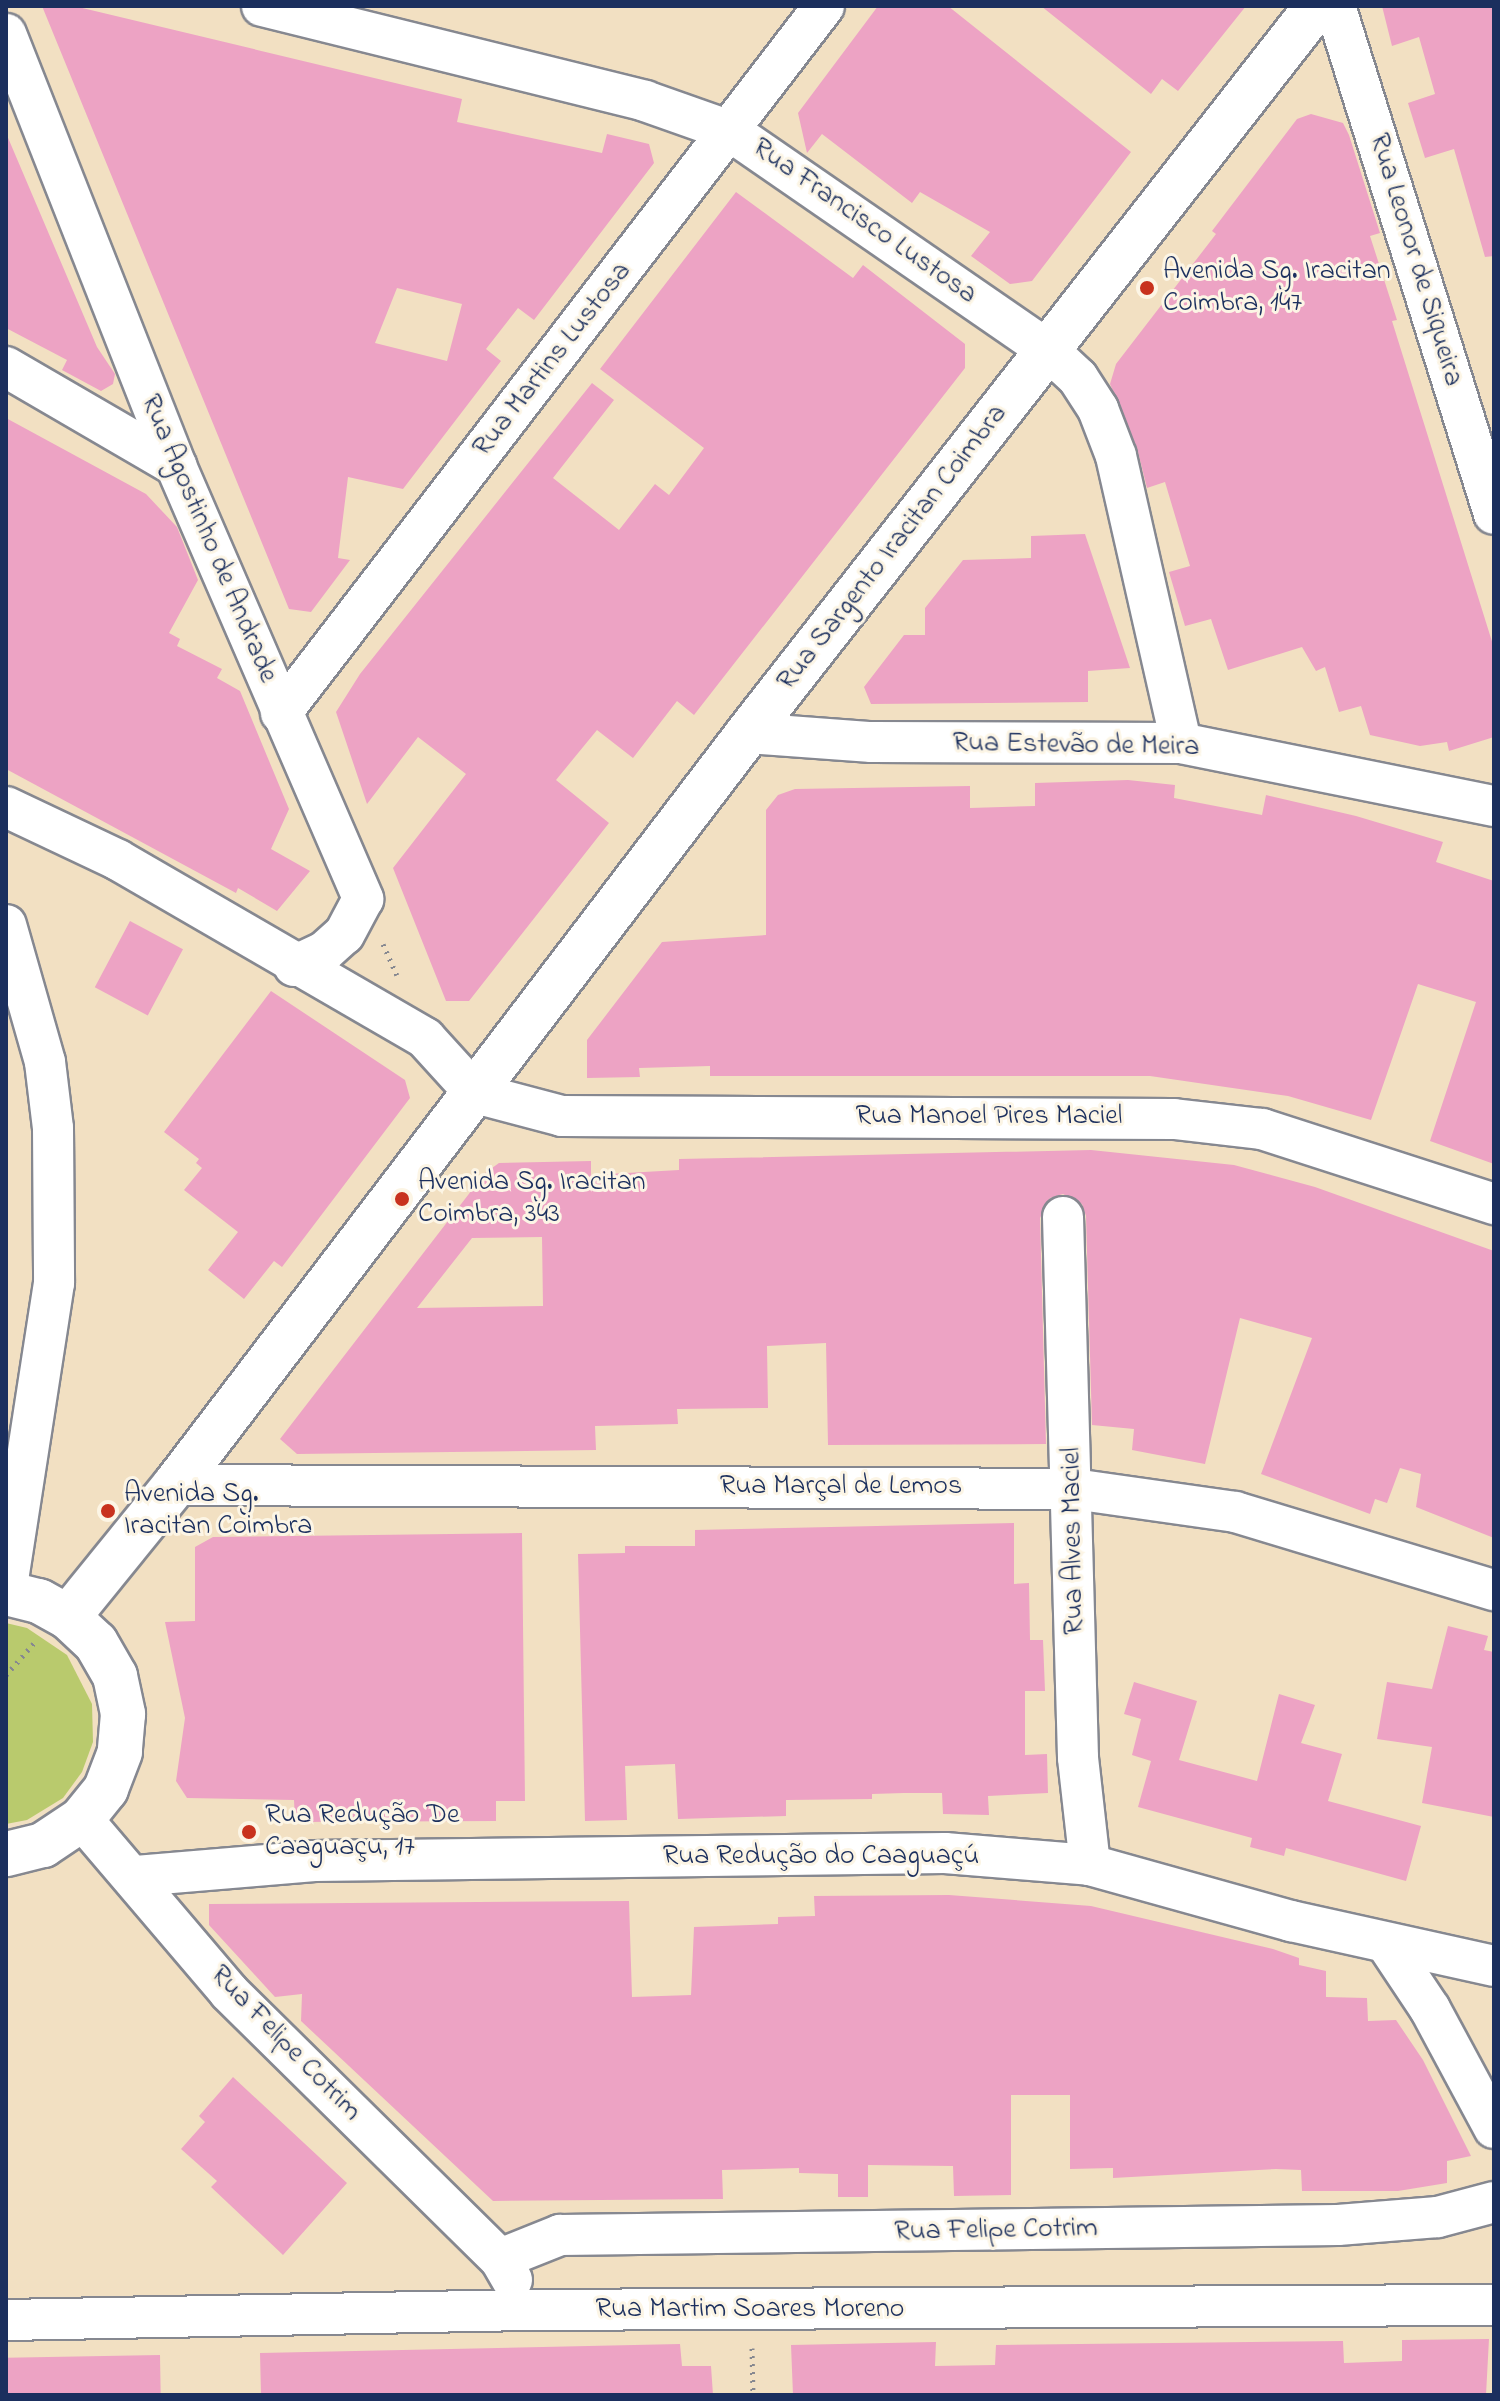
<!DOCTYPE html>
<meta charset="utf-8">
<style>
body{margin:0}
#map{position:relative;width:1500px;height:2401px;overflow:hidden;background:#f2e0c2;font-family:"Indie Flower",sans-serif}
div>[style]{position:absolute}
.green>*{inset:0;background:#b9ca6d}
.building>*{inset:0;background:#eda3c4;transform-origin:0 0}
.path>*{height:5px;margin-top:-2.5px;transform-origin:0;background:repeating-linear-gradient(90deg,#868890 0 2px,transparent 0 8px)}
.roads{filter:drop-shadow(2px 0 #868890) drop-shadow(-2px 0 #868890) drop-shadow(0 2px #868890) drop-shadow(0 -2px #868890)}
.street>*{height:40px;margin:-20px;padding:0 20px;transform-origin:20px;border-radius:20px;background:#fff}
.secondary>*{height:44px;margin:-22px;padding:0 22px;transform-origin:22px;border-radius:22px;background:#fff}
.dots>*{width:22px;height:22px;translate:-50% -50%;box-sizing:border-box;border:4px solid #fcf5e5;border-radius:50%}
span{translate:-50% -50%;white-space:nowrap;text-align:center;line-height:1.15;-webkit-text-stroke:6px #fcf5e5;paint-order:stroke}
.street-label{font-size:28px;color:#1b2f5e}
.poi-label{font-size:28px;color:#1b2f5e}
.left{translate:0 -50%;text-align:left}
.frame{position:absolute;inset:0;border:8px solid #1b2f5e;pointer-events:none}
</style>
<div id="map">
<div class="green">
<div style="clip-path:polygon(6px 1623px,27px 1628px,67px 1655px,92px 1704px,93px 1742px,82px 1772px,63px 1798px,27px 1820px,6px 1824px)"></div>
</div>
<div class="building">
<div style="clip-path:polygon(evenodd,42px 6px,74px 6px,462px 99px,457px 122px,602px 153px,607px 134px,649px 144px,654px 163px,534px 320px,518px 308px,486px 349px,501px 361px,403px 489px,348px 477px,338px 558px,350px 560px,311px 612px,289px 609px,42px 6px,397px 288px,462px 304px,447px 361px,375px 343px,397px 288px)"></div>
<div style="clip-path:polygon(878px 6px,948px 6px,1131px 152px,1032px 281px,1010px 284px,971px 256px,990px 232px,920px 192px,912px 203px,822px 134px,807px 153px,798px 113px)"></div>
<div style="clip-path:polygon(1041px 6px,1246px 6px,1178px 91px,1162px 79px,1151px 94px)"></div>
<div style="clip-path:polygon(1382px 6px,1494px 6px,1494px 256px,1485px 257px,1454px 149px,1425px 158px,1408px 103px,1435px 94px,1419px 37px,1392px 46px)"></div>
<div style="clip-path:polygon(1311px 114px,1343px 123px,1349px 135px,1380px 233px,1370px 236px,1397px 320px,1392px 321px,1494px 648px,1494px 737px,1449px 751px,1447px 742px,1420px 746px,1370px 735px,1361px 706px,1339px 712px,1325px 667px,1316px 671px,1302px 647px,1228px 670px,1211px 619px,1185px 626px,1169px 572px,1190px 566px,1165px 482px,1147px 488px,1137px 448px,1110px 384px,1116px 364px,1216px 234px,1212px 231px,1297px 119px)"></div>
<div style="clip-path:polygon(6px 133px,97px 347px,115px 374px,113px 384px,101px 391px,62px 370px,67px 360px,6px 328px)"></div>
<div style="clip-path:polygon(736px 192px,853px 278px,863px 265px,965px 344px,965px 368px,694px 715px,677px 701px,633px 758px,597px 730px,556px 780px,609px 823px,469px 1001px,446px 1001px,393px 868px,466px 774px,418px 737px,367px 804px,336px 712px,360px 674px,592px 383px,614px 400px,553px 478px,619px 530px,655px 484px,669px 495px,704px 448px,600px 369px)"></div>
<div style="clip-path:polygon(6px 418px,146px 494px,177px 527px,198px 580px,169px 633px,180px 639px,177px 646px,222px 669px,217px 678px,240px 691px,289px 809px,271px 849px,310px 871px,277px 911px,238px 888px,236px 893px,6px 769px)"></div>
<div style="clip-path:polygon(1085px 534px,1130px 668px,1088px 671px,1088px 702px,871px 704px,864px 687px,904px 635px,925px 635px,925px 608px,963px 560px,1031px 558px,1031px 536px)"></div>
<div style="clip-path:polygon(1128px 780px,1175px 785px,1174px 798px,1262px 815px,1266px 795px,1356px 816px,1443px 842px,1436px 862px,1494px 881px,1494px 1164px,1430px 1141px,1476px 1002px,1418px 984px,1371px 1120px,1288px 1096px,1150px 1076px,710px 1076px,710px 1066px,639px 1068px,640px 1077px,587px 1078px,587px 1040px,662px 942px,766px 935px,766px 810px,778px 795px,795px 789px,970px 786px,970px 808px,1035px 806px,1035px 783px)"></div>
<div style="left:130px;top:921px;width:60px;height:75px;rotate:28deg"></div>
<div style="clip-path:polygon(271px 991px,405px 1080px,410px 1098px,282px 1267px,274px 1261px,244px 1299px,208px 1270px,238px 1232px,184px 1190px,202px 1168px,196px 1163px,199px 1159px,164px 1132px)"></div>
<div style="clip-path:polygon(evenodd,1091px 1150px,1234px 1165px,1315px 1187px,1494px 1251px,1494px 1538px,1416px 1507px,1421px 1474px,1400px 1468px,1387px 1503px,1375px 1499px,1370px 1514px,1261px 1474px,1312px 1338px,1240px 1318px,1205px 1464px,1132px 1450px,1134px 1429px,1092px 1425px,1086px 1216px,1082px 1204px,1063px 1194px,1050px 1198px,1040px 1218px,1046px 1444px,828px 1445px,826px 1343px,767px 1346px,768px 1408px,677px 1409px,678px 1424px,595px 1426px,596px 1450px,297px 1454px,280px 1439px,485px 1173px,499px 1163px,591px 1161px,591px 1175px,679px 1170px,679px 1159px,1091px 1150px,542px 1237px,543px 1306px,417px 1308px,472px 1238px,542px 1237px)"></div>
<div style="clip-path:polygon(1014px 1523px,1014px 1584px,1029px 1583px,1030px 1640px,1043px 1640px,1045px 1691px,1025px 1691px,1025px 1755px,1047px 1754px,1048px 1793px,988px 1796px,989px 1815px,943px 1814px,942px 1793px,904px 1793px,872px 1794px,872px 1799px,786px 1800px,786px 1816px,678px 1819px,675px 1764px,625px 1766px,627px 1820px,585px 1821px,578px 1554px,625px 1553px,625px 1546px,695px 1546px,695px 1530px)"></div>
<div style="clip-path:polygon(522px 1533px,525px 1801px,496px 1801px,496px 1821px,295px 1822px,294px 1800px,187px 1798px,176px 1781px,185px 1718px,165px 1622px,195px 1621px,195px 1547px,213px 1537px)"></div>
<div style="clip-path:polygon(1448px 1626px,1488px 1636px,1484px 1650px,1494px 1652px,1494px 1817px,1422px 1803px,1432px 1747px,1377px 1739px,1387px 1682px,1432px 1689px)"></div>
<div style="clip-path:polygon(1134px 1682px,1197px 1701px,1179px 1760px,1257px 1781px,1279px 1694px,1315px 1705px,1301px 1743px,1342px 1754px,1328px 1801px,1421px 1826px,1406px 1881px,1286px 1848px,1284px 1856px,1250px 1847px,1252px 1838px,1138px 1807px,1151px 1761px,1132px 1755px,1141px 1719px,1124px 1714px)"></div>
<div style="clip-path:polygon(949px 1895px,1091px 1906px,1273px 1949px,1299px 1958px,1299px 1965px,1326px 1971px,1326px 1997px,1367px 1998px,1368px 2021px,1396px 2020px,1423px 2060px,1471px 2156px,1447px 2161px,1447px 2183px,1398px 2191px,1302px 2191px,1301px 2170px,1276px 2169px,1113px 2178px,1113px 2168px,1070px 2169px,1070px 2095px,1011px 2095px,1011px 2195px,954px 2196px,953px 2166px,868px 2165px,868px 2197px,838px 2197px,838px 2174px,799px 2173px,799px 2168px,722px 2170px,723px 2199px,493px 2201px,301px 2021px,302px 1994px,275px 1997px,209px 1925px,209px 1904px,629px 1901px,632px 1997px,691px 1995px,694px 1927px,778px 1924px,778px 1917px,815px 1916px,814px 1896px)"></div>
<div style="clip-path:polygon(233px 2077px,347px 2183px,283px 2255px,211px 2187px,217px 2181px,181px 2149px,205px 2122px,199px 2116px)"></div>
<div style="clip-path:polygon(1489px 2339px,1486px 2395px,793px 2395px,791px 2345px,936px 2342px,935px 2366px,995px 2365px,996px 2345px,1343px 2341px,1344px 2363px,1402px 2361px,1402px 2340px)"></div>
<div style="clip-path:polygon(680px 2344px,682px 2366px,711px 2366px,713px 2395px,261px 2395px,260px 2353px)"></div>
<div style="left:160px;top:2355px;width:40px;height:154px;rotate:89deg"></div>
</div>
<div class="path">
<div style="left:383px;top:944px;width:34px;rotate:66deg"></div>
<div style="left:6px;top:1675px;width:43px;rotate:-48.8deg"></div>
<div style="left:752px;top:2348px;width:47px;rotate:88.8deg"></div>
</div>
<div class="roads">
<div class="street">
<div style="left:262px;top:6px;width:395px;rotate:13.9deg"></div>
<div style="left:645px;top:101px;width:90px;rotate:19.4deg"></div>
<div style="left:730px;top:131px;width:386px;rotate:34.6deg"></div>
<div style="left:1048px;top:350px;width:41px;rotate:43deg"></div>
<div style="left:1078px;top:378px;width:37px;rotate:57deg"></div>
<div style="left:1098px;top:409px;width:50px;rotate:69deg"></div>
<div style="left:1116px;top:456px;width:294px;rotate:77.2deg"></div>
<div style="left:1335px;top:6px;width:532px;rotate:72.62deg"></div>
<div style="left:6px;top:34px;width:464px;rotate:68.5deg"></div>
<div style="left:176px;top:466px;width:472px;rotate:66.6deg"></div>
<div style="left:363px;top:899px;width:40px;rotate:118deg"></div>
<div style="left:344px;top:934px;width:27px;rotate:138deg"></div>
<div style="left:324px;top:952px;width:33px;rotate:155deg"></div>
<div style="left:6px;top:367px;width:197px;rotate:30.2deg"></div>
<div style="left:281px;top:713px;width:891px;rotate:-52.47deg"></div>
<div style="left:748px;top:733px;width:124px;rotate:4.2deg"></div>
<div style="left:872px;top:742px;width:309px;rotate:0.2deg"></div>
<div style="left:1181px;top:743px;width:319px;rotate:11.4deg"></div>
<div style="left:6px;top:807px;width:124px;rotate:25.3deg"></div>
<div style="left:118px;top:860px;width:355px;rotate:30.1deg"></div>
<div style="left:425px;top:1038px;width:74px;rotate:47.7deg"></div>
<div style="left:475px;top:1093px;width:90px;rotate:14.8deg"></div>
<div style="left:562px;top:1116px;width:612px;rotate:0.28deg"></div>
<div style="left:1174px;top:1119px;width:89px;rotate:6.5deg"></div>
<div style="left:1262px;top:1129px;width:244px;rotate:17.9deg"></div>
<div style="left:6px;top:925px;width:142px;rotate:74.1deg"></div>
<div style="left:45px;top:1062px;width:66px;rotate:83.1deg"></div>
<div style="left:53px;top:1128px;width:155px;rotate:89.6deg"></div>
<div style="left:54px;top:1283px;width:314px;rotate:98.8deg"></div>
<div style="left:1063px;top:1217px;width:541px;rotate:88.41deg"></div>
<div style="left:1078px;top:1758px;width:108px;rotate:83.6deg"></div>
<div style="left:175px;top:1485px;width:899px;rotate:0.25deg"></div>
<div style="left:1074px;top:1489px;width:163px;rotate:8.1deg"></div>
<div style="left:1235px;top:1512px;width:270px;rotate:16.8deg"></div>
<div style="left:82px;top:1819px;width:227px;rotate:49.6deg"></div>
<div style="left:229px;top:1992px;width:380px;rotate:44.6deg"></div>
<div style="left:500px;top:2259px;width:24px;rotate:60deg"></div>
<div style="left:136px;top:1876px;width:179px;rotate:-4.8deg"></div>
<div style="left:314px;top:1861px;width:631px;rotate:-0.73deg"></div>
<div style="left:945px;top:1853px;width:145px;rotate:4.7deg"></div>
<div style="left:1090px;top:1865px;width:209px;rotate:15.6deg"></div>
<div style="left:1291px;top:1921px;width:208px;rotate:12.5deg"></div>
<div style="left:1386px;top:1943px;width:79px;rotate:56.3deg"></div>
<div style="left:1430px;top:2009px;width:135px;rotate:61.7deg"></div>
<div style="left:500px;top:2259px;width:65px;rotate:-21.8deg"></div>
<div style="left:560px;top:2235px;width:778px;rotate:-0.74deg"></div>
<div style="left:1338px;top:2225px;width:100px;rotate:-4.6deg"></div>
<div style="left:1438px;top:2217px;width:58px;rotate:-15deg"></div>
<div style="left:6px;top:2320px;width:523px;rotate:-1.1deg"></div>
<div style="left:529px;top:2310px;width:965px;rotate:-0.3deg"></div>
</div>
<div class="secondary">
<div style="left:6px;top:1593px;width:34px;rotate:14deg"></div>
<div style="left:39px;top:1601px;width:33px;rotate:29deg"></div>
<div style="left:68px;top:1617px;width:38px;rotate:43deg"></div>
<div style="left:96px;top:1643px;width:38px;rotate:60deg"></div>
<div style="left:115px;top:1676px;width:39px;rotate:78deg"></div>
<div style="left:123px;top:1714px;width:38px;rotate:95deg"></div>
<div style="left:120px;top:1752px;width:40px;rotate:111deg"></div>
<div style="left:106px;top:1789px;width:38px;rotate:129deg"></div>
<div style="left:82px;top:1819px;width:47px;rotate:146.3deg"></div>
<div style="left:43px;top:1845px;width:38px;rotate:166deg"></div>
<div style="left:68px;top:1617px;width:170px;rotate:-51deg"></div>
<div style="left:175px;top:1485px;width:945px;rotate:-52.69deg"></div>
<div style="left:748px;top:733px;width:923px;rotate:-51.95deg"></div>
</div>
</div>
<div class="dots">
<div style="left:1147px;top:288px;background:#c8321e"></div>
<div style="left:402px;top:1199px;background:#c8321e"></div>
<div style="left:108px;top:1511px;background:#c8321e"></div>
<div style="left:249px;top:1832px;background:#c8321e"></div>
</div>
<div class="street-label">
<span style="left:864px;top:222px;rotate:35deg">Rua Francisco Lustosa</span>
<span style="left:1415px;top:260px;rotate:73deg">Rua Leonor de Siqueira</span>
<span style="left:553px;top:360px;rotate:-52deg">Rua Martins Lustosa</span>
<span style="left:208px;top:539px;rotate:67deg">Rua Agostinho de Andrade</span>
<span style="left:893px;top:548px;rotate:-52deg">Rua Sargento Iracitan Coimbra</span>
<span style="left:1076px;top:746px;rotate:1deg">Rua Estevão de Meira</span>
<span style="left:989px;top:1117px">Rua Manoel Pires Maciel</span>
<span style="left:841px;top:1487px">Rua Marçal de Lemos</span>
<span style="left:1074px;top:1541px;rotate:-91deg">Rua Alves Maciel</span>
<span style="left:821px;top:1857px">Rua Redução do Caaguaçú</span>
<span style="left:285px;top:2044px;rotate:46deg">Rua Felipe Cotrim</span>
<span style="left:996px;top:2231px;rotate:-1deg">Rua Felipe Cotrim</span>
<span style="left:750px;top:2310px">Rua Martim Soares Moreno</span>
</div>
<div class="poi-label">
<span class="left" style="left:1163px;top:288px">Avenida Sg. Iracitan<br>Coimbra, 147</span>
<span class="left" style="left:418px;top:1199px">Avenida Sg. Iracitan<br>Coimbra, 343</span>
<span class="left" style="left:124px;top:1511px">Avenida Sg.<br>Iracitan Coimbra</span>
<span class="left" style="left:265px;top:1832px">Rua Redução De<br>Caaguaçu, 17</span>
</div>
<div class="frame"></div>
</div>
